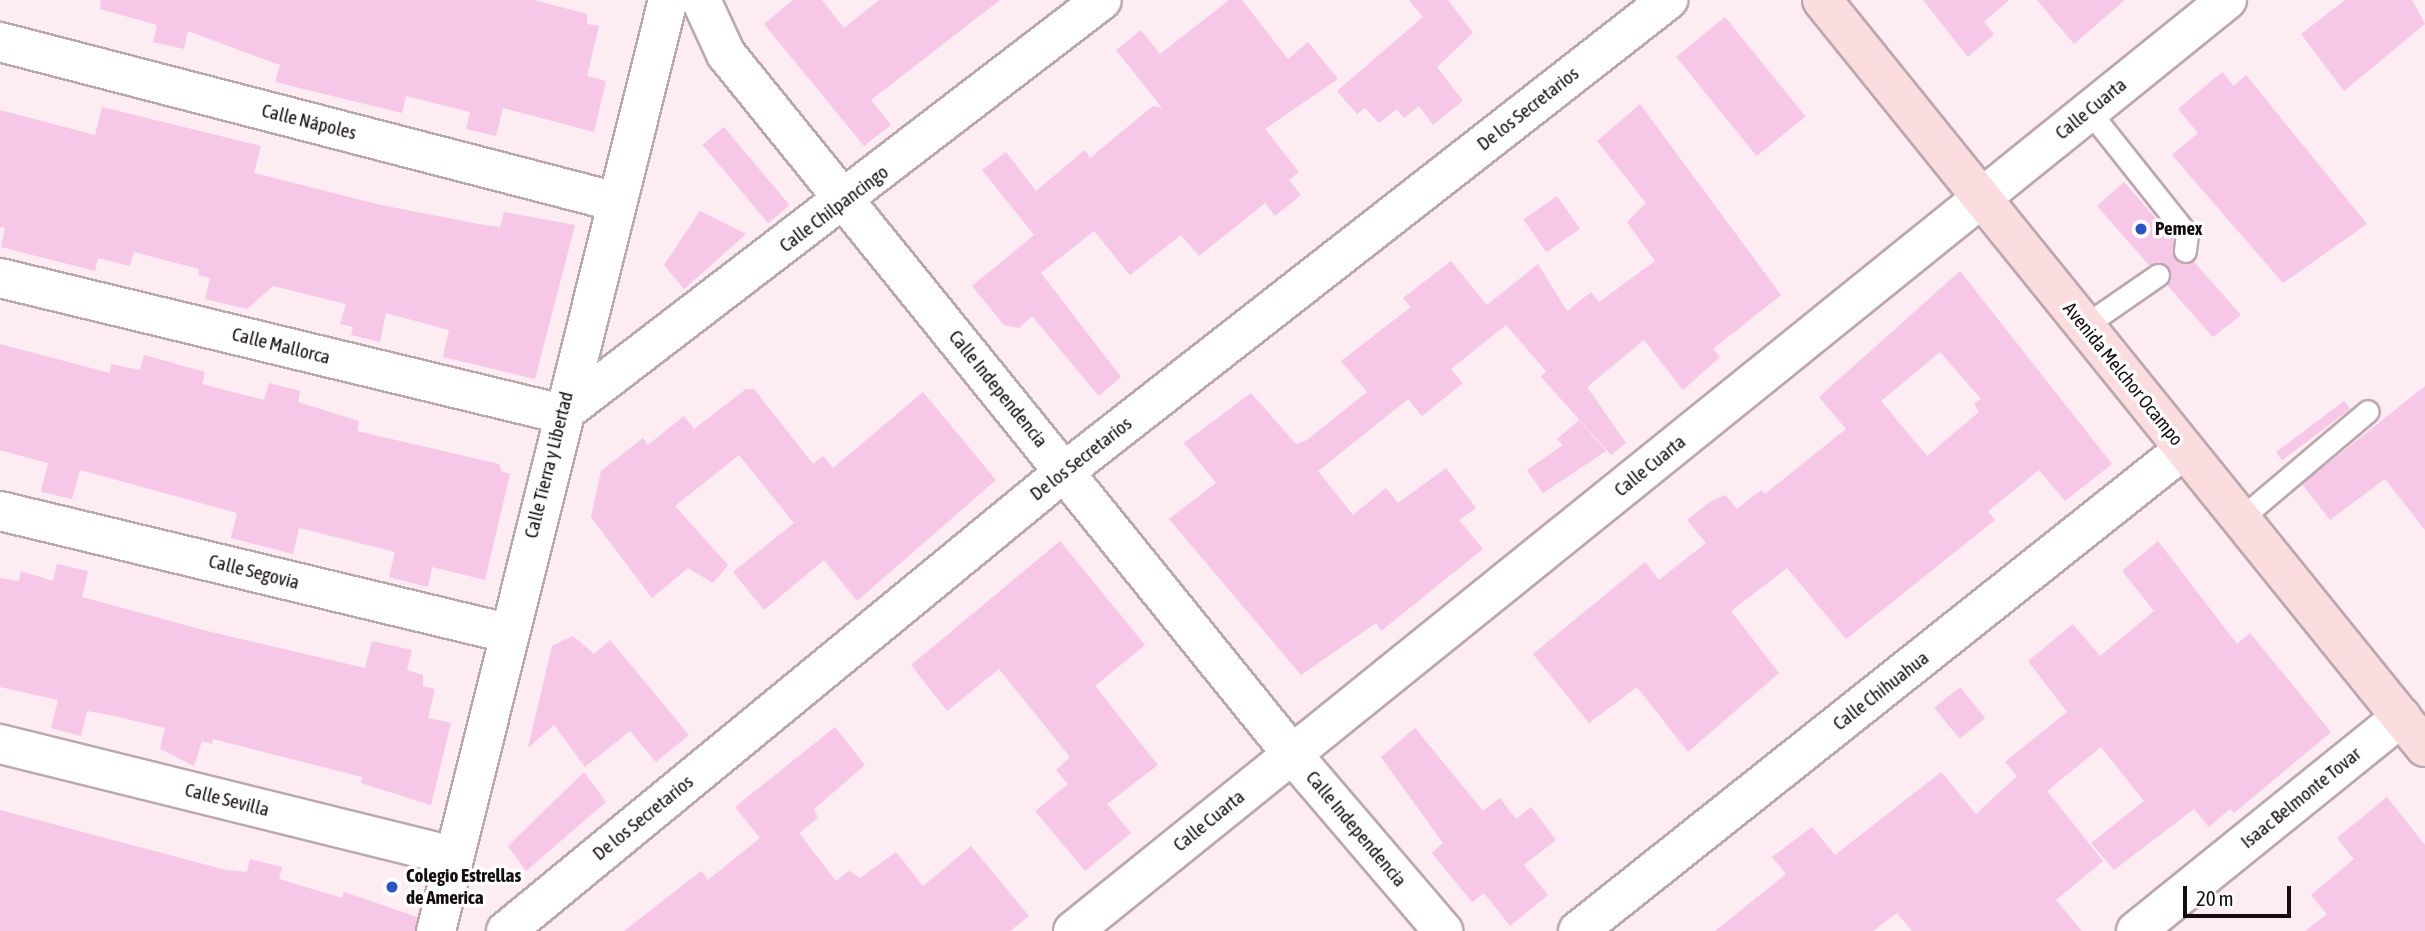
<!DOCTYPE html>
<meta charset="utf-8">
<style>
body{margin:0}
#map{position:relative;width:2425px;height:931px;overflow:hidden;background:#fdecf1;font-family:"Asap Condensed",sans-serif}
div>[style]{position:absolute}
.building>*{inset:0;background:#f6c7e7;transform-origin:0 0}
.roads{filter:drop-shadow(2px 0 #bca7ae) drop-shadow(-2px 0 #bca7ae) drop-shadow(0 2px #bca7ae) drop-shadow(0 -2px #bca7ae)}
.service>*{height:21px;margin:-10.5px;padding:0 10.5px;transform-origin:10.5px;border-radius:10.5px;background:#fff}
.minor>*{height:38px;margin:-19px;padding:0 19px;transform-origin:19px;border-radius:19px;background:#fff}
.tertiary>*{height:38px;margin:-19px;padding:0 19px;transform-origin:19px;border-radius:19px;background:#fff}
.secondary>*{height:38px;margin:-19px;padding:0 19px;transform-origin:19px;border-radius:19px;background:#fbdde0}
.dots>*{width:19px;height:19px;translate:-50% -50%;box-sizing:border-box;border:4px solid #fefefe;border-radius:50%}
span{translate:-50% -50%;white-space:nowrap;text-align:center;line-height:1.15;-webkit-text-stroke:7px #fefefe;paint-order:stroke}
.street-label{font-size:19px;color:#150e10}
.poi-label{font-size:19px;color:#150e10;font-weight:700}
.left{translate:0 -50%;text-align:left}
.scale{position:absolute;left:2183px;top:886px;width:108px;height:32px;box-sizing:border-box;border:4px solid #150e10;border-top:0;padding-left:9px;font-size:21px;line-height:24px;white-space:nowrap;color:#150e10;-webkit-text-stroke:5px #fefefe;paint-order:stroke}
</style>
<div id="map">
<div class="building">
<div style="clip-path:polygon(101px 0,534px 0,587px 14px,587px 24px,599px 26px,587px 76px,606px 81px,594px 132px,503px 108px,496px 136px,466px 129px,470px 112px,406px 96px,402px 113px,275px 82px,280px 65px,188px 31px,184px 49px,153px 42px,157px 25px,100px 9px)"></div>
<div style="clip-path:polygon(793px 0,822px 0,844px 28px,879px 0,1000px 0,871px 100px,891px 125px,864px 146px,764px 24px)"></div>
<div style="clip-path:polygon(1229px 0,1242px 0,1288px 59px,1308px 42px,1338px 79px,1265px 129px,1299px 172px,1289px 180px,1301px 195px,1275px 216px,1265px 203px,1199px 256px,1181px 235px,1130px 275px,1094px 231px,1041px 273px,1121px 377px,1099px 396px,1032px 316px,1019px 328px,1004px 325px,972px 286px,1034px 235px,982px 170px,1006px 152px,1036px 191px,1085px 150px,1090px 158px,1153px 106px,1162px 108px,1116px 50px,1141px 30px,1160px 54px)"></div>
<div style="clip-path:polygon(1409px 0,1448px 0,1473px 33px,1437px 67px,1463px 101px,1433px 125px,1419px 106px,1404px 118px,1397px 109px,1379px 123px,1365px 108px,1357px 114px,1337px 91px,1423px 17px)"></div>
<div style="clip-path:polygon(1923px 0,2009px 0,1984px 22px,1994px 34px,1968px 57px)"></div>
<div style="clip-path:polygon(2037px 0,2125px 0,2074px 44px)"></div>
<div style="clip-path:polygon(2345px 0,2412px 0,2425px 24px,2344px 91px,2301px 34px)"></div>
<div style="left:1725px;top:17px;width:128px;height:63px;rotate:51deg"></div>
<div style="clip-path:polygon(2222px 72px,2234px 86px,2246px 75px,2367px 224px,2283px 283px,2172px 155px,2198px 133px,2178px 109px)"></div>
<div style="clip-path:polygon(1640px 104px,1781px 295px,1713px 349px,1720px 357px,1683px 390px,1644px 340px,1587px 387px,1626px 443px,1611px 455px,1541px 377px,1546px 371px,1506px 325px,1451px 369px,1463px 383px,1422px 416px,1408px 399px,1318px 471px,1353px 515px,1386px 488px,1398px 503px,1446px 468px,1476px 508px,1459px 520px,1483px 549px,1381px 631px,1376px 623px,1301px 675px,1169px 519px,1216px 483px,1184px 443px,1251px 393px,1296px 444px,1307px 440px,1367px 392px,1341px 361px,1411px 307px,1403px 298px,1451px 261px,1487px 305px,1538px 264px,1567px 311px,1591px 292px,1599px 302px,1655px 261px,1627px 222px,1646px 203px,1597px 141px)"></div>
<div style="clip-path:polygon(102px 107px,261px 146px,254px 173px,381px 205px,484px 225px,500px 227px,504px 212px,575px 225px,535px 379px,443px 357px,449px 330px,386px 313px,380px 342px,351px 335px,353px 327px,340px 324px,346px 304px,273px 286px,247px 309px,205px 299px,210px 278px,198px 275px,199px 269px,134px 252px,130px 266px,98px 258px,95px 271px,1px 247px,5px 228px,0 227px,0 110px,95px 135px)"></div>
<div style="left:724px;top:127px;width:102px;height:28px;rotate:50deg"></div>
<div style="clip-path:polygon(2124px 182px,2173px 238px,2177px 261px,2193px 261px,2241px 315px,2213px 337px,2167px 285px,2168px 267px,2149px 265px,2097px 206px)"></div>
<div style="left:1557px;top:196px;width:40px;height:41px;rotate:55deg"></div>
<div style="clip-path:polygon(700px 211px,746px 234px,684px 289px,664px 265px)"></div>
<div style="clip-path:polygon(evenodd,1960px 271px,2112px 464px,2065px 501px,2039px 470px,1988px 511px,1995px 520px,1846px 639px,1787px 568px,1731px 611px,1779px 673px,1688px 752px,1637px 687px,1589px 723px,1533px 654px,1645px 562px,1659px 580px,1706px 543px,1687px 520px,1710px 502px,1725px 495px,1737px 509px,1761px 490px,1765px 494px,1846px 429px,1819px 397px,1960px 271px,1940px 352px,1981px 399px,1974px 404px,1979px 412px,1927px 456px,1881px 401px,1940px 352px)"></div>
<div style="clip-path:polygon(0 344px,110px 373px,111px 364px,140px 370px,144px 355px,205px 372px,202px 384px,264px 400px,269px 383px,300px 391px,298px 402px,359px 421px,357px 431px,499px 464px,502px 472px,510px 474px,485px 580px,432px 567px,428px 587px,389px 577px,395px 552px,299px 528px,293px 554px,231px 538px,237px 513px,80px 470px,72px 499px,41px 492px,48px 463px,0 450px)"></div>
<div style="clip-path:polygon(2425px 386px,2425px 530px,2385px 479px,2330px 520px,2302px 484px)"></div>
<div style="clip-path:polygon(746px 389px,754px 389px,813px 464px,823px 456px,833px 468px,923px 392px,996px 480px,857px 601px,824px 560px,764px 610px,733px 572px,794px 523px,739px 455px,675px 506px,728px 565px,713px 583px,688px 568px,652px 598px,591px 517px,601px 471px,643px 438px,648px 445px,684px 416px,694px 429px)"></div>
<div style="left:2344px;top:401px;width:10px;height:85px;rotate:53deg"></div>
<div style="clip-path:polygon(1579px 420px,1606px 451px,1543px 493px,1527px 470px,1563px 445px,1557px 439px)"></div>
<div style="clip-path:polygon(1060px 541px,1145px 645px,1095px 686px,1158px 765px,1107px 804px,1131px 833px,1085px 871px,1035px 811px,1068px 784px,1056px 770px,1070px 757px,999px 669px,947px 711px,911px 665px)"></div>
<div style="clip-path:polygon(2158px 541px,2237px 644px,2250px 633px,2331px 732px,2234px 813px,2230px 809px,2209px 827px,2194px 809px,2114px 870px,2091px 843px,2144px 801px,2101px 747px,2047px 791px,2103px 861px,2056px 900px,2082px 931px,1912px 931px,1897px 913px,1873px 931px,1715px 931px,1786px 874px,1772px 857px,1812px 827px,1835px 855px,1941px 772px,1976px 814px,2017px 776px,2005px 762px,2067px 712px,2028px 661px,2073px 624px,2100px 656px,2154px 611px,2122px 571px)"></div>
<div style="clip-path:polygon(57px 564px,88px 571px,82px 597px,207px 631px,365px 668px,372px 641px,412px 650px,407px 670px,423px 675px,423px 686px,435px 689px,428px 718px,451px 723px,431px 805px,361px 783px,362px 777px,213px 739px,212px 744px,202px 741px,194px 766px,160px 749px,165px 728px,110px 715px,87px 711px,81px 736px,51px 728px,58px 700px,0 687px,0 578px,19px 581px,21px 571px,53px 581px)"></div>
<div style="clip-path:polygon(573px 636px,594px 654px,610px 640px,689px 735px,656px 762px,630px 731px,585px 767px,554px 725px,528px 748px,552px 646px)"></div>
<div style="left:1960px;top:687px;width:40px;height:33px;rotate:51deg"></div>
<div style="clip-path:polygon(835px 727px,865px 765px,814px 809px,818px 818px,799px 833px,836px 881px,849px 871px,860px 878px,896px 852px,923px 886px,971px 846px,1029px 916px,1010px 931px,624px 931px,701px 871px,708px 880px,760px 838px,735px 807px)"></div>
<div style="clip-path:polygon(1415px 728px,1483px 811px,1500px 798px,1516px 819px,1531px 807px,1556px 840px,1524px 865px,1548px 895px,1510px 926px,1484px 893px,1472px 902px,1432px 853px,1443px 843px,1381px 757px)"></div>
<div style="clip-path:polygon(584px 772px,606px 802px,526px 871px,508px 846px)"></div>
<div style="clip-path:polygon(2387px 797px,2425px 845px,2425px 931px,2305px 931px,2327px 914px,2311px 895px,2354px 859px,2337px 838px)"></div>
<div style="clip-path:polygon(0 810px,226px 870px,247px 872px,250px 859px,282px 867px,279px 879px,342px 898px,344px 892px,417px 917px,415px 931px,0 931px)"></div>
</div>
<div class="roads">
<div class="service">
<div style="left:2089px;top:111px;width:157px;rotate:51.5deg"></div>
<div style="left:2187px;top:234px;width:17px;rotate:97deg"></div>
<div style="left:2084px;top:326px;width:90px;rotate:-34.6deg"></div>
<div style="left:2240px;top:519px;width:167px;rotate:-40.2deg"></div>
</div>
<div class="minor">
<div style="left:701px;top:0;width:60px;rotate:65.2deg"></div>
<div style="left:726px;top:54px;width:900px;rotate:51.04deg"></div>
<div style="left:1292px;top:754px;width:233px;rotate:49.5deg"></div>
<div style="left:0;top:42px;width:637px;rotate:14.54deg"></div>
<div style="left:0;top:278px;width:578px;rotate:13.6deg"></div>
<div style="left:562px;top:414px;width:680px;rotate:-37.48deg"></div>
<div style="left:0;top:511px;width:521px;rotate:13.53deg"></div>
<div style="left:0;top:744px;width:468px;rotate:13.9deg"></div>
<div style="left:506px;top:931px;width:723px;rotate:-39.44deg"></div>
<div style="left:1064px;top:472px;width:767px;rotate:-38.01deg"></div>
<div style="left:1578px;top:931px;width:773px;rotate:-38.49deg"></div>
<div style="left:2136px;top:931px;width:341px;rotate:-38.9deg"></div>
</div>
<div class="tertiary">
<div style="left:436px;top:931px;width:959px;rotate:-76.01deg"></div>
<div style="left:1073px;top:931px;width:1483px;rotate:-38.9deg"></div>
</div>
<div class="secondary">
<div style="left:1822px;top:0;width:960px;rotate:51.09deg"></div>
</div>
</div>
<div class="dots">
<div style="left:2141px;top:229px;background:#2a54c3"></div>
<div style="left:392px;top:887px;background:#2a54c3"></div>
</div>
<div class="street-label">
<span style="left:1528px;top:109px;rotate:-38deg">De los Secretarios</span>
<span style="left:2091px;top:109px;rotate:-39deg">Calle Cuarta</span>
<span style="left:309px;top:122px;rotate:14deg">Calle Nápoles</span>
<span style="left:834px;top:209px;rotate:-37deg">Calle Chilpancingo</span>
<span style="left:281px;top:346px;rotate:14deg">Calle Mallorca</span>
<span style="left:2123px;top:374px;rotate:51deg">Avenida Melchor Ocampo</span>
<span style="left:998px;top:389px;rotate:51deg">Calle Independencia</span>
<span style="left:1081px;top:459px;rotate:-38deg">De los Secretarios</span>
<span style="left:549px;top:465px;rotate:-76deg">Calle Tierra y Libertad</span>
<span style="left:1650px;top:466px;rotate:-39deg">Calle Cuarta</span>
<span style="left:254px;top:572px;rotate:14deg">Calle Segovia</span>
<span style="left:1881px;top:691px;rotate:-38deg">Calle Chihuahua</span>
<span style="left:2301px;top:798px;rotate:-39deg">Isaac Belmonte Tovar</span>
<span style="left:227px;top:800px;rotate:14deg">Calle Sevilla</span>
<span style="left:643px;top:818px;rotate:-39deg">De los Secretarios</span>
<span style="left:1209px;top:821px;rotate:-39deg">Calle Cuarta</span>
<span style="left:1356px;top:829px;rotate:50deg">Calle Independencia</span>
</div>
<div class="poi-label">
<span class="left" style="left:2155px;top:229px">Pemex</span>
<span class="left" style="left:406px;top:887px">Colegio Estrellas<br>de America</span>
</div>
<div class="scale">20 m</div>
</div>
